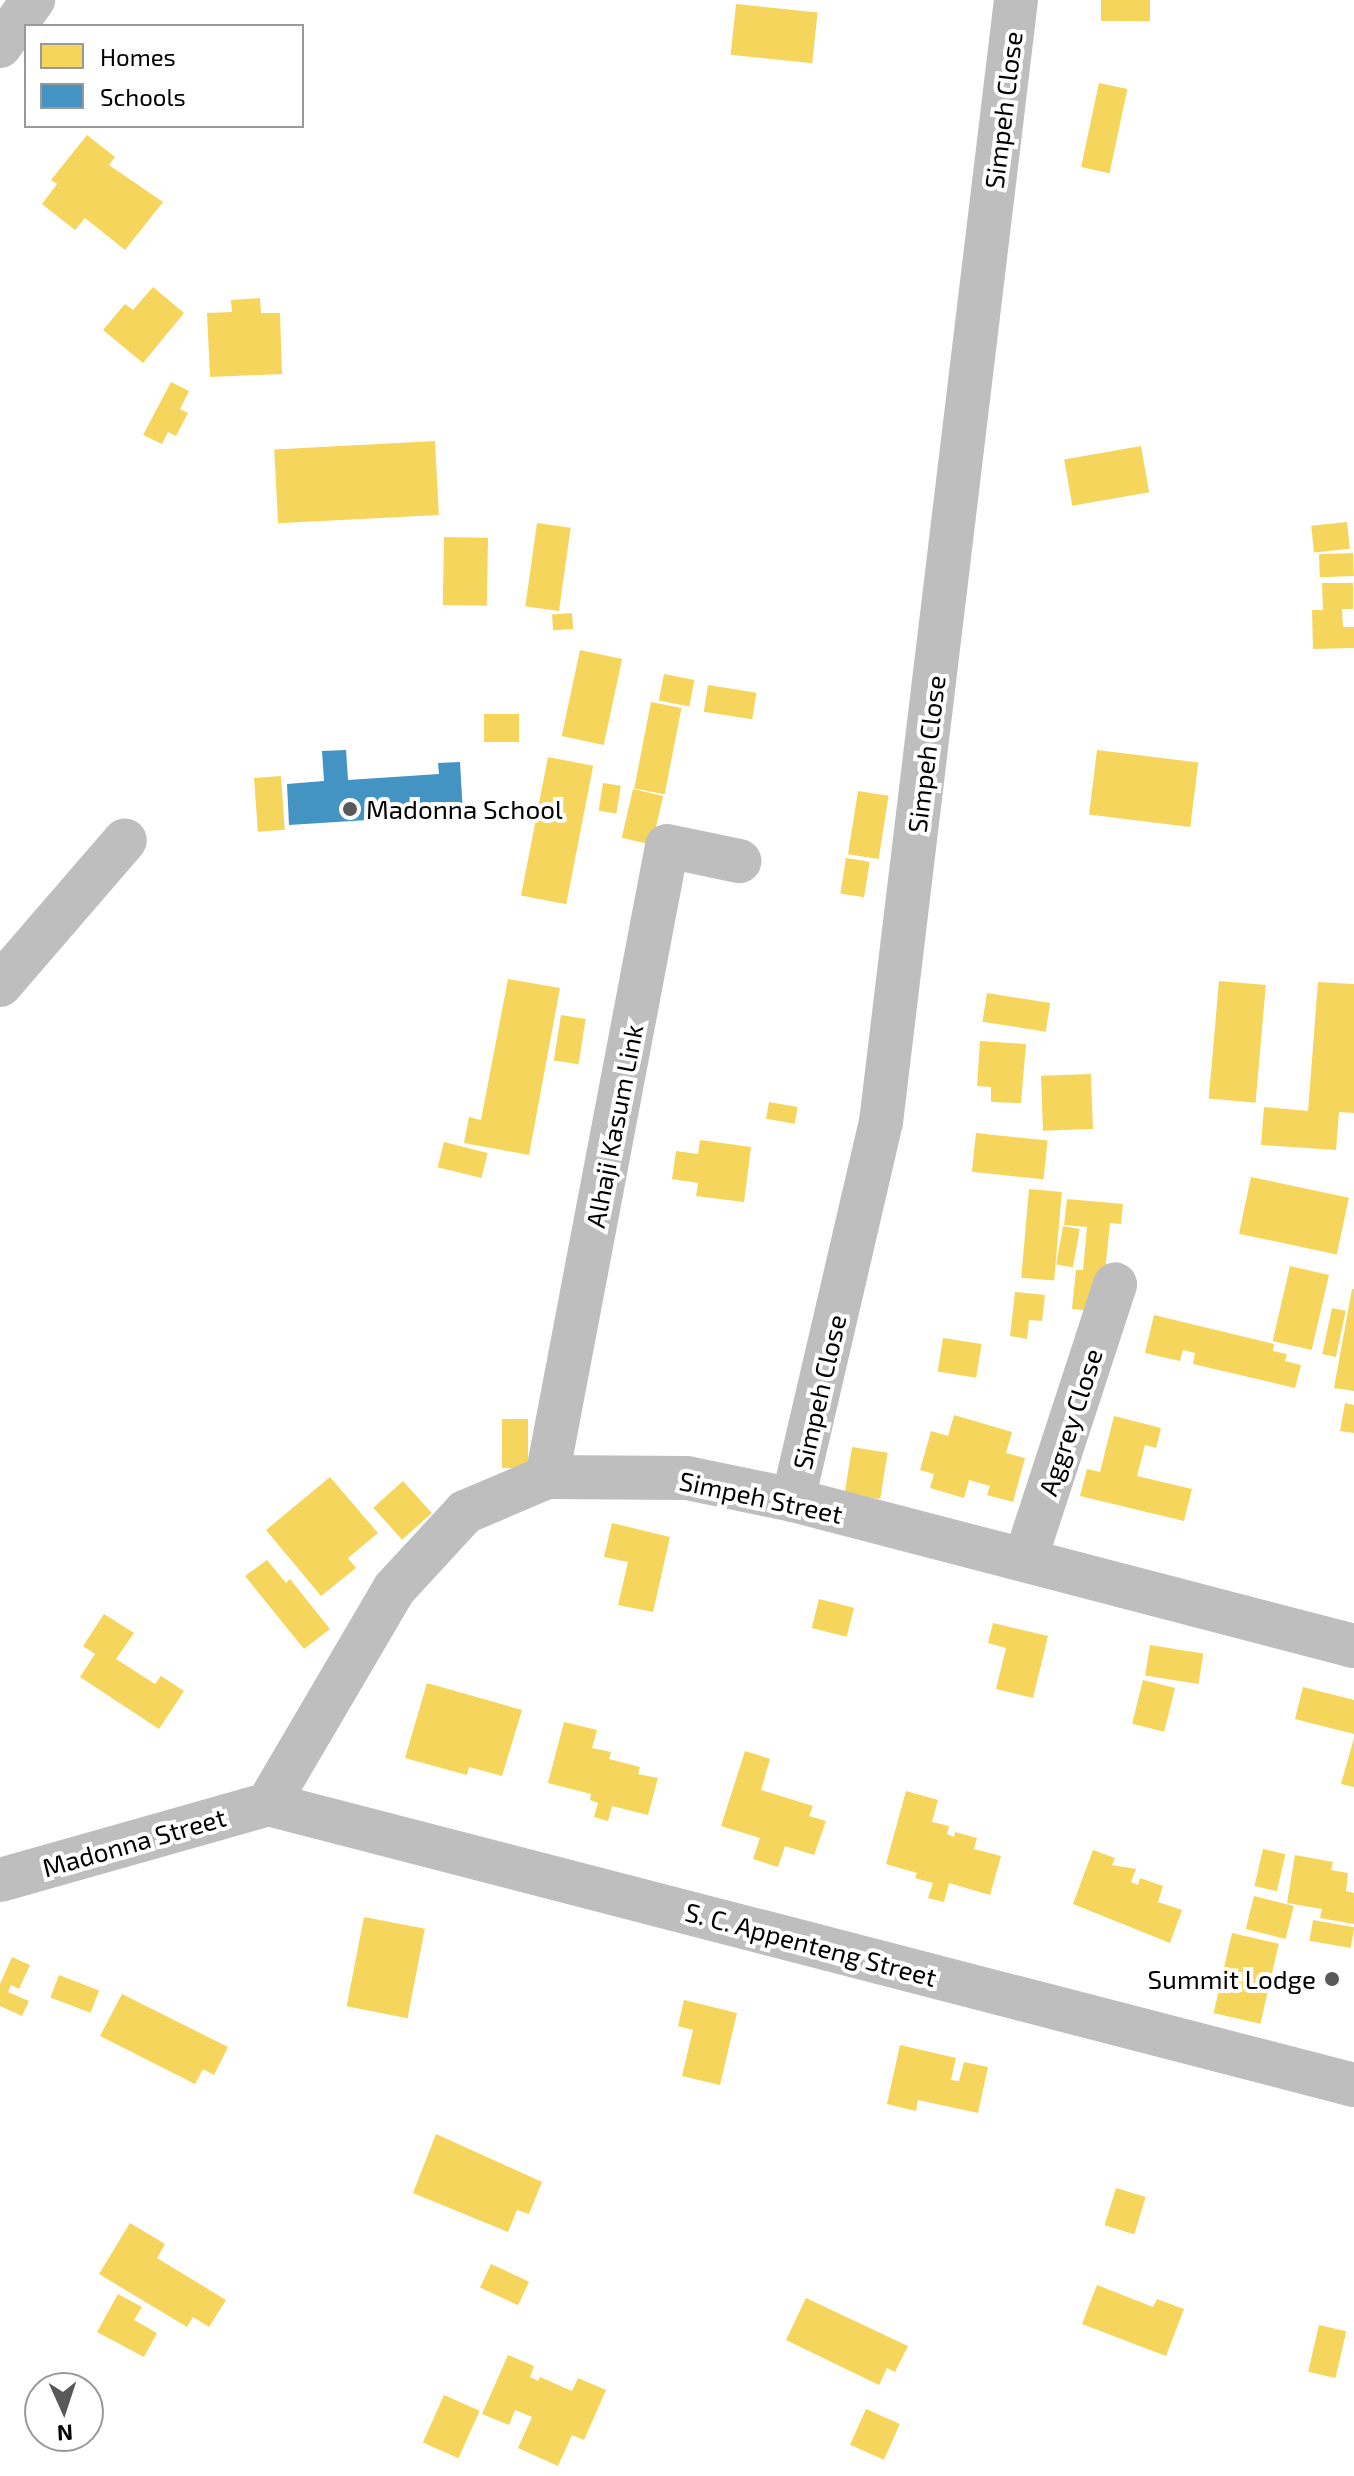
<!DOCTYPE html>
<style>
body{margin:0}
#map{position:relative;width:1354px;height:2476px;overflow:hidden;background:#fff;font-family:"Exo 2",sans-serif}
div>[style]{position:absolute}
.homes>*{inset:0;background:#f6d55c;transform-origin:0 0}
.schools>*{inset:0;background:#4393c3}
.minor>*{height:44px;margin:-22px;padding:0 22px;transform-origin:22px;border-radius:22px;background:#bebebe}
.dots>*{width:22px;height:22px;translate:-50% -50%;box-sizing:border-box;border:4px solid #fff;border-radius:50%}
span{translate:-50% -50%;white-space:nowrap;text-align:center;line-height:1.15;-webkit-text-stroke:8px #fff;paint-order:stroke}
.street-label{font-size:26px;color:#000}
.poi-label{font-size:26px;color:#000}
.left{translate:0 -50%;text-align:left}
.right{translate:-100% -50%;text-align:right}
.legend{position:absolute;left:24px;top:24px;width:280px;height:104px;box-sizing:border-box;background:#fff;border:2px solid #999;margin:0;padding:10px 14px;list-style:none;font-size:24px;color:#000}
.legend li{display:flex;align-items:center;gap:16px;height:40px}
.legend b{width:40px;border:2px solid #999}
.north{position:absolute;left:24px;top:2372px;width:80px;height:80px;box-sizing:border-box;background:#fff;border:2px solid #999;border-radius:50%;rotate:177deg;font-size:22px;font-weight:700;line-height:32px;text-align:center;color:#000}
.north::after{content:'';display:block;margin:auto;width:28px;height:36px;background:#595959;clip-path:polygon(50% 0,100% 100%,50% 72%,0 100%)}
</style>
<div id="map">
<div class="homes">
<div style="left:1101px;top:0;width:49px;height:21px"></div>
<div style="left:736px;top:4px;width:82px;height:51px;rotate:6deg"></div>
<div style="left:1099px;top:83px;width:29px;height:86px;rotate:12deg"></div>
<div style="clip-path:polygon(87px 135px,115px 157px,109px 165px,163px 202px,125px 250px,85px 218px,75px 230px,42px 204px,57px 184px,51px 180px)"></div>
<div style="clip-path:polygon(153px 287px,184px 313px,143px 363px,103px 330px,125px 304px,133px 310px)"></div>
<div style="clip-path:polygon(260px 298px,261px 313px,280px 313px,282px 374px,210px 377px,207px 313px,232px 312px,231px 300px)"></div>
<div style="clip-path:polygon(171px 382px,189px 391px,180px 409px,188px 413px,176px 436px,168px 432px,162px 444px,143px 435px)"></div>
<div style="left:435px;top:441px;width:74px;height:161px;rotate:87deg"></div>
<div style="left:1141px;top:446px;width:47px;height:78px;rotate:80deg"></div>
<div style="left:1347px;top:522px;width:27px;height:36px;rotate:84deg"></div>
<div style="left:537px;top:523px;width:34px;height:84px;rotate:8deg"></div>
<div style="left:444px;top:537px;width:44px;height:68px;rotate:1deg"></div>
<div style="left:1353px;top:553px;width:23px;height:34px;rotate:88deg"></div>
<div style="clip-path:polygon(1322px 583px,1353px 583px,1353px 609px,1342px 609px,1343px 627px,1354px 627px,1354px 648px,1313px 649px,1312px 610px,1323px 610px)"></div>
<div style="left:572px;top:613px;width:16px;height:20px;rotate:86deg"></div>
<div style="left:580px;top:650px;width:43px;height:88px;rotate:12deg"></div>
<div style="left:664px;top:674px;width:31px;height:27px;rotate:11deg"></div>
<div style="left:708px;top:685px;width:49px;height:27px;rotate:9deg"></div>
<div style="left:651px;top:702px;width:31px;height:88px;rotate:11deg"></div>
<div style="left:484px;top:714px;width:35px;height:28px"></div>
<div style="left:1097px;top:750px;width:102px;height:65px;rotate:7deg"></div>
<div style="left:548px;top:757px;width:46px;height:141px;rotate:11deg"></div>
<div style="left:281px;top:776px;width:54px;height:27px;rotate:86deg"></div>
<div style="left:603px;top:783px;width:18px;height:28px;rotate:9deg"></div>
<div style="left:633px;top:789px;width:31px;height:50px;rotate:13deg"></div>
<div style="left:858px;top:791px;width:31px;height:64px;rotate:9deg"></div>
<div style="left:846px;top:858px;width:24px;height:36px;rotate:9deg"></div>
<div style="clip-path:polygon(508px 979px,560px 988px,529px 1155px,464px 1143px,469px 1117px,481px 1120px)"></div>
<div style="left:1219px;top:981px;width:47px;height:118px;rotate:5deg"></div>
<div style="clip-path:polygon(1318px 982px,1354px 984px,1354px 1113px,1339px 1112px,1336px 1150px,1261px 1145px,1264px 1107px,1308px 1111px)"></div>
<div style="left:987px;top:993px;width:64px;height:29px;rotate:9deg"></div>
<div style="left:561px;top:1015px;width:25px;height:46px;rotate:9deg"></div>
<div style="clip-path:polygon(980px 1041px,1026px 1044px,1021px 1103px,991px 1102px,991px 1087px,977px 1086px)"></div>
<div style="left:1091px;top:1074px;width:55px;height:50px;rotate:88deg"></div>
<div style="left:769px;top:1102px;width:29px;height:17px;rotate:10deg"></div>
<div style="left:976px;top:1133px;width:72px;height:39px;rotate:6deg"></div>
<div style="clip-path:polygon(700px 1140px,751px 1147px,744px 1202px,696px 1196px,698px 1183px,672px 1179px,676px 1151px,698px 1154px)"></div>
<div style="left:444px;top:1142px;width:45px;height:26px;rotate:14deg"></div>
<div style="left:1251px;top:1177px;width:100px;height:58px;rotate:12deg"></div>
<div style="left:1029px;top:1189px;width:33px;height:89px;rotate:5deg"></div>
<div style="clip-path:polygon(1067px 1199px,1123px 1204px,1121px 1224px,1110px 1223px,1103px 1291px,1093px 1311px,1072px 1309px,1076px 1270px,1083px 1270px,1087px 1227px,1064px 1225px)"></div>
<div style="left:1063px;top:1226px;width:17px;height:39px;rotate:10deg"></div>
<div style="left:1290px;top:1266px;width:40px;height:77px;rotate:13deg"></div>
<div style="clip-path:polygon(1352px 1289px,1354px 1289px,1354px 1391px,1334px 1388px)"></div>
<div style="clip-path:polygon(1015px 1292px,1045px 1295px,1042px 1321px,1029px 1320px,1027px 1339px,1010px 1336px)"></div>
<div style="left:1332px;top:1308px;width:14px;height:47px;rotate:12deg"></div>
<div style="clip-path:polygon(1154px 1315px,1274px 1344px,1273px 1351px,1287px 1354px,1285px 1361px,1301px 1365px,1295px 1388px,1193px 1364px,1195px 1353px,1183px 1350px,1180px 1361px,1145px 1353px)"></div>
<div style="left:943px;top:1338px;width:39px;height:34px;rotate:9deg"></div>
<div style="clip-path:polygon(1345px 1403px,1354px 1405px,1354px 1433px,1340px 1431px)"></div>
<div style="clip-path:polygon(954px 1415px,1012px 1432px,1006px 1453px,1025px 1458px,1013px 1502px,987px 1495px,990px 1486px,969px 1480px,964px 1498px,930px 1488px,934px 1474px,920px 1470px,931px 1431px,948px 1436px)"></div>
<div style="clip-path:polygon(1114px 1416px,1161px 1428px,1156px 1448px,1145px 1445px,1137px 1476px,1192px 1489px,1184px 1521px,1080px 1496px,1087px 1469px,1100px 1472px)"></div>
<div style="left:502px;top:1419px;width:26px;height:49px"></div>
<div style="left:852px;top:1447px;width:36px;height:47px;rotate:9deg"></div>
<div style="clip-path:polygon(330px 1477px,378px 1533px,348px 1558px,356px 1568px,321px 1596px,266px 1530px)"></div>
<div style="left:403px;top:1481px;width:43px;height:40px;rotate:48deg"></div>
<div style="clip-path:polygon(612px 1523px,670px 1537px,653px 1612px,618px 1605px,628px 1562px,604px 1557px)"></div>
<div style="clip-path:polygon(267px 1560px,286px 1583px,290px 1579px,330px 1629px,304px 1649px,245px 1576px)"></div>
<div style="left:819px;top:1599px;width:36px;height:30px;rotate:14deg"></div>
<div style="clip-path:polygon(104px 1614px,134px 1633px,116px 1659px,155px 1684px,161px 1676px,184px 1691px,159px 1729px,80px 1677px,95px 1654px,83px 1646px)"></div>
<div style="clip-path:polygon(993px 1623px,1048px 1636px,1033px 1698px,996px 1689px,1006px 1648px,988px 1643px)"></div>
<div style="left:1150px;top:1645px;width:54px;height:31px;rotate:9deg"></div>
<div style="left:1143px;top:1680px;width:33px;height:45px;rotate:14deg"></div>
<div style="clip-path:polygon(427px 1683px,522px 1710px,502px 1776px,469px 1767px,467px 1775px,405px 1758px)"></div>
<div style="clip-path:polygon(1303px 1687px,1354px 1700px,1354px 1734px,1295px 1719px)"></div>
<div style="clip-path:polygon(564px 1722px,597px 1730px,592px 1748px,611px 1752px,609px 1759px,640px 1767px,638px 1774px,658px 1778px,648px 1815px,612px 1806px,608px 1821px,594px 1817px,598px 1803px,590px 1800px,591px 1794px,548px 1783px)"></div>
<div style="clip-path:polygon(1354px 1738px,1354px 1787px,1341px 1784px)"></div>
<div style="clip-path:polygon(745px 1751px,770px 1759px,761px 1790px,813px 1806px,809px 1816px,826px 1821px,814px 1855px,785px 1846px,778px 1867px,753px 1859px,760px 1838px,721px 1826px)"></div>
<div style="clip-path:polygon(906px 1791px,938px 1800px,932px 1822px,949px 1826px,947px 1834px,954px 1837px,955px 1832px,977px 1838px,974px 1849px,1001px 1856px,990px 1895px,949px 1883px,944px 1902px,928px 1898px,933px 1883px,915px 1878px,917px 1873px,886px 1864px)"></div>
<div style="left:1263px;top:1849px;width:23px;height:38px;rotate:13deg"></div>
<div style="clip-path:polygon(1093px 1850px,1115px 1858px,1112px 1865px,1136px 1869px,1131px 1882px,1138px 1885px,1140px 1878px,1163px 1886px,1158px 1902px,1182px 1910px,1170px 1943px,1073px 1904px)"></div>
<div style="clip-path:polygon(1295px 1855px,1333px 1862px,1331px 1870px,1348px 1873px,1346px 1891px,1354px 1893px,1354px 1924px,1320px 1918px,1322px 1909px,1287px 1903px)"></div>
<div style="left:1254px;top:1896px;width:41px;height:34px;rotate:14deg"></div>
<div style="left:364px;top:1917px;width:62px;height:91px;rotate:11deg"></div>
<div style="left:1313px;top:1920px;width:42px;height:21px;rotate:10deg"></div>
<div style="left:1232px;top:1933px;width:48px;height:82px;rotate:13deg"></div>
<div style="clip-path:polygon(12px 1957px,30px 1965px,19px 1989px,11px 1985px,8px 1992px,29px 2001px,22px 2016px,0 2006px,0 1984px)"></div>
<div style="left:59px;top:1975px;width:43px;height:24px;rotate:21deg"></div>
<div style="clip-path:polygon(122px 1994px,228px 2047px,214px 2075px,203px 2069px,195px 2084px,100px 2036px)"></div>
<div style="clip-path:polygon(684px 2000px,737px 2013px,720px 2085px,682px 2076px,693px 2030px,678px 2026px)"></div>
<div style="clip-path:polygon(900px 2045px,956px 2058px,951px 2080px,959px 2081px,964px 2062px,988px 2067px,978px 2113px,918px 2100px,916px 2111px,887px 2104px)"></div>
<div style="clip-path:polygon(436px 2134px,542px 2182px,529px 2214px,517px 2210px,508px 2232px,413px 2193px)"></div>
<div style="left:1116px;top:2188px;width:31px;height:39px;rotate:17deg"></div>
<div style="clip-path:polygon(130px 2223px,165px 2244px,157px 2258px,226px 2300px,209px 2327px,193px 2317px,187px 2327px,99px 2274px)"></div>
<div style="left:491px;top:2264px;width:42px;height:26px;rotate:25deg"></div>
<div style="clip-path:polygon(1097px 2285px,1153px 2307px,1157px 2299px,1184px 2309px,1166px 2356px,1082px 2324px)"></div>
<div style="clip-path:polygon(118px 2294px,142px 2307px,134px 2320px,157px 2333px,144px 2357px,97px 2332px)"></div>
<div style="clip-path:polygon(806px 2298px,908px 2346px,895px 2372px,887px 2368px,879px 2385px,786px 2340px)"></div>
<div style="left:1319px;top:2325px;width:28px;height:48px;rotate:13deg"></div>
<div style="clip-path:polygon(508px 2355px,534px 2366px,530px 2377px,538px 2381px,540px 2377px,572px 2391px,578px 2378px,606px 2390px,584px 2440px,572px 2435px,558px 2466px,518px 2448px,532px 2417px,515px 2410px,509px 2425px,482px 2414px)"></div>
<div style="left:444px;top:2395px;width:39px;height:52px;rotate:24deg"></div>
<div style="left:866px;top:2409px;width:37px;height:39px;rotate:24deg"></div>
</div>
<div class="schools">
<div style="clip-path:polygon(346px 750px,348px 780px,439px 774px,438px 763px,460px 762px,463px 814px,289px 825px,287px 784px,324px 781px,322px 751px)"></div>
</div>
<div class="minor">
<div style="left:0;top:46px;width:57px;rotate:-54.3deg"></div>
<div style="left:0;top:985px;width:191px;rotate:-49.2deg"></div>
<div style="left:547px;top:1477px;width:642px;rotate:-79.23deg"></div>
<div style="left:667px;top:846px;width:74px;rotate:11.8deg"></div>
<div style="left:793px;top:1500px;width:388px;rotate:-76.9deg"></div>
<div style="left:881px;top:1122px;width:1130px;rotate:-83.14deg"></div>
<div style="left:1025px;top:1560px;width:290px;rotate:-71.9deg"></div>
<div style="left:268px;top:1804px;width:249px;rotate:-59.6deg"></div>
<div style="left:394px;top:1589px;width:105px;rotate:-47.3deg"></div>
<div style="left:465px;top:1512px;width:89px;rotate:-23.1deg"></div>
<div style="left:547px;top:1477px;width:140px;rotate:0.4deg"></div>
<div style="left:687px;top:1478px;width:108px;rotate:11.7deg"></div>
<div style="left:793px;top:1500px;width:580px;rotate:14.59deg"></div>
<div style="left:268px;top:1804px;width:1122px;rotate:14.51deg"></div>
<div style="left:0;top:1880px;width:279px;rotate:-15.8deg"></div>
</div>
<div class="dots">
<div style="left:350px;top:809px;background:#595959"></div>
<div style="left:1332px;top:1979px;background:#595959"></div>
</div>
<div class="street-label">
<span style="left:1003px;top:110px;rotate:-83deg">Simpeh Close</span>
<span style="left:926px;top:754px;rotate:-83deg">Simpeh Close</span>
<span style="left:614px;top:1126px;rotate:-79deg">Alhaji Kasum Link</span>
<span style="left:819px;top:1392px;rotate:-77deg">Simpeh Close</span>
<span style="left:1070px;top:1422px;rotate:-72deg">Aggrey Close</span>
<span style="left:761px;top:1497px;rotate:12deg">Simpeh Street</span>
<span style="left:134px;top:1842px;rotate:-16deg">Madonna Street</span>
<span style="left:811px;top:1944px;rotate:15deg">S. C. Appenteng Street</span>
</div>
<div class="poi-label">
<span class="left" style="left:366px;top:809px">Madonna School</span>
<span class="right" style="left:1316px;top:1979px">Summit Lodge</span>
</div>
<ul class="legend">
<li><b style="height:22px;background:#f6d55c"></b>Homes</li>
<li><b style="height:22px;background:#4393c3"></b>Schools</li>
</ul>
<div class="north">N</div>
</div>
